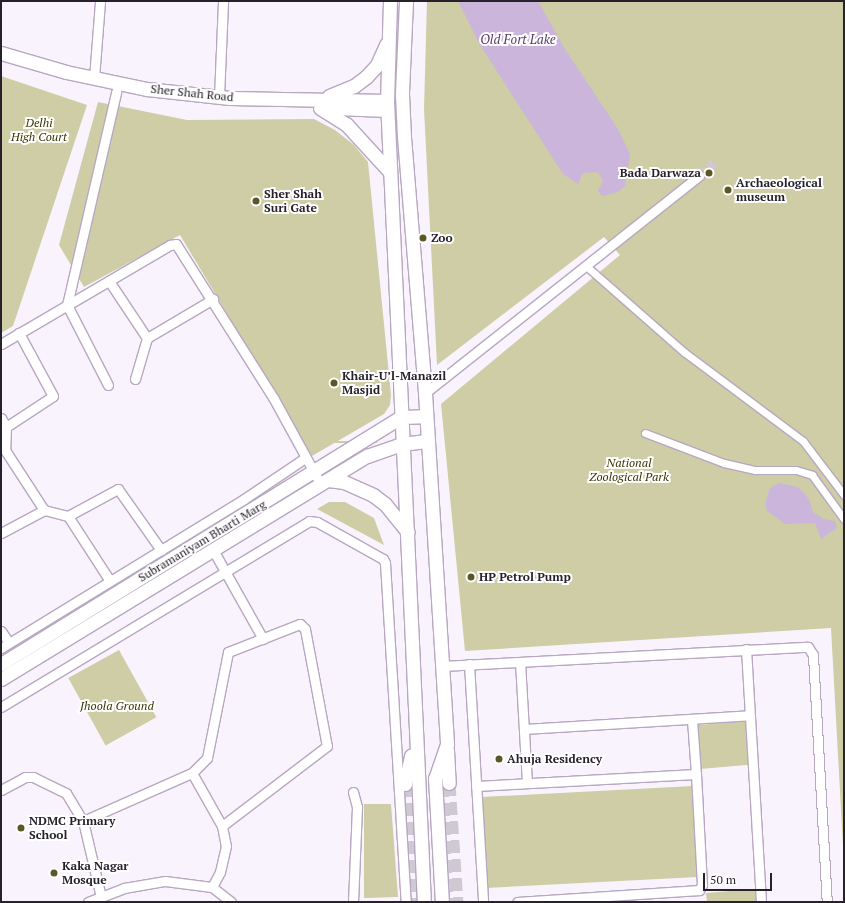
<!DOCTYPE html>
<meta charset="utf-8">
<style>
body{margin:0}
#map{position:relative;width:845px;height:903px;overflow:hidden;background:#f9f3fe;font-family:"PT Serif",serif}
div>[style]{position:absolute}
.green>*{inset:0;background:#cecda5;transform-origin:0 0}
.water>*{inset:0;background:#ccb5db}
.minor-tunnel>*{height:9px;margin-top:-4.5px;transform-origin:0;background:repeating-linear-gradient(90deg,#cfc9d4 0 9px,transparent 0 13.5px)}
.secondary-tunnel>*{height:13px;margin-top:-6.5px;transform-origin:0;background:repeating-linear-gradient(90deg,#cfc9d4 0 13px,transparent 0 19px)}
.roads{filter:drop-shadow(1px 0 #b7a7c1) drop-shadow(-1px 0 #b7a7c1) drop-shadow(0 1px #b7a7c1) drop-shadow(0 -1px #b7a7c1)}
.pedestrian>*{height:7px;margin:-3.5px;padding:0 3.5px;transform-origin:3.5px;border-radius:3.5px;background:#fff}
.minor>*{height:9px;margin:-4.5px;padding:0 4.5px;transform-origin:4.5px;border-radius:4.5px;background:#fff}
.secondary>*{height:13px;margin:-6.5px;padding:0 6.5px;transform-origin:6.5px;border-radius:6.5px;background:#fff}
.dots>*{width:11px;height:11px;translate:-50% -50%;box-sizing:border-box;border:2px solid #fff;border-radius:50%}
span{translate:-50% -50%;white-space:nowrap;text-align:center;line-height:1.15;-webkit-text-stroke:4px #fff;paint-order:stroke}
.street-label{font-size:12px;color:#27212b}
.park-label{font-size:12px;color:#383600;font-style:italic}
.poi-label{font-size:12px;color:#27212b;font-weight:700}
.right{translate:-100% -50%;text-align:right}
.left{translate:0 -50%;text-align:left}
.water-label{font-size:13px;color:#5a3b6d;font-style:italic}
.frame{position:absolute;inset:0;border:2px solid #27212b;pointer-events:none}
.scale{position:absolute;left:703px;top:873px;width:69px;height:18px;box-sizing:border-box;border:2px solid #27212b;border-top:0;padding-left:5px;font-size:12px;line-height:14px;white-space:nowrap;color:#27212b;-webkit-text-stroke:3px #fff;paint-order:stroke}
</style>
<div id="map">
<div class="green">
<div style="clip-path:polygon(427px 1px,844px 1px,844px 864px,831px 628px,465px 651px,441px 404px,620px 255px,604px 237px,437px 365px,424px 109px)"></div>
<div style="clip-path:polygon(1px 76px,87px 105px,13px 326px,1px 333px)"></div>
<div style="clip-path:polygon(98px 102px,187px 120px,314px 119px,335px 130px,354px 145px,368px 162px,391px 395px,390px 405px,384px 414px,312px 456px,180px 235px,84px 287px,59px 245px)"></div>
<div style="left:377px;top:441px;width:2px;height:67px;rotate:90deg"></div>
<div style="clip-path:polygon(329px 502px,345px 502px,374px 518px,384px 545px,317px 509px)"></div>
<div style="clip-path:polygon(255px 516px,256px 518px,1px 674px,1px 668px)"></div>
<div style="left:119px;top:650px;width:77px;height:58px;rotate:61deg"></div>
<div style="left:745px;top:721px;width:44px;height:49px;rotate:85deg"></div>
<div style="left:693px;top:786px;width:91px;height:212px;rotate:87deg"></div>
<div style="clip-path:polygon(364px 804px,391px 804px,398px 897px,364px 898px)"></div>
<div style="clip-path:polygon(755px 889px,756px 902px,707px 902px,706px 893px)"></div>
</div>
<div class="water">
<div style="clip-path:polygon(458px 1px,538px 1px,563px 46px,618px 129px,630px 154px,625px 186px,618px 192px,602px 196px,598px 191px,603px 181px,598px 172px,583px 173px,578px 184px,563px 174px,480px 45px)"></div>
<div style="clip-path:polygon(779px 483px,798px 487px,809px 499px,813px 512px,824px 519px,835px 521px,837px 528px,821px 539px,815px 523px,785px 524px,767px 511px,765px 504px,770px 488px)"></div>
</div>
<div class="minor-tunnel">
<div style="left:699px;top:176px;width:20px;rotate:-41deg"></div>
</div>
<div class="secondary-tunnel">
<div style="left:449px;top:783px;width:119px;rotate:86.2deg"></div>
<div style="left:405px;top:784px;width:118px;rotate:86.6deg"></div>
</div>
<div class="roads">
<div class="pedestrian">
<div style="left:586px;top:266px;width:130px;rotate:41.3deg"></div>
<div style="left:684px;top:352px;width:149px;rotate:36.8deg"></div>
<div style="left:803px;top:441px;width:68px;rotate:52.8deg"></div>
<div style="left:645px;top:433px;width:85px;rotate:20.8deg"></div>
<div style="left:724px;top:463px;width:32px;rotate:13deg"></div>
<div style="left:755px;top:470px;width:41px"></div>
<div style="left:796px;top:470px;width:17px;rotate:17deg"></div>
<div style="left:812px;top:475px;width:54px;rotate:54deg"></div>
</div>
<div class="minor">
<div style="left:94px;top:78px;width:77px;rotate:-85.5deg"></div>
<div style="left:219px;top:97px;width:96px;rotate:-87.6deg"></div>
<div style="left:109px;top:281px;width:69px;rotate:56.3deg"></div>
<div style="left:147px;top:338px;width:77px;rotate:-30.6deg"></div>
<div style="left:1px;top:344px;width:196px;rotate:-30.4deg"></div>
<div style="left:170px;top:245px;width:6px;rotate:-9deg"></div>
<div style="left:176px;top:244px;width:183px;rotate:57.7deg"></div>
<div style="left:274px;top:399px;width:98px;rotate:61.3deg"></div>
<div style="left:135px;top:379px;width:43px;rotate:-73.7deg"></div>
<div style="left:108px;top:385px;width:90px;rotate:-117.1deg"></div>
<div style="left:67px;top:305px;width:219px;rotate:-77deg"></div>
<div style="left:425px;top:393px;width:350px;rotate:-38.4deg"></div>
<div style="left:1px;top:418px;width:10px;rotate:61deg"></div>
<div style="left:6px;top:427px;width:56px;rotate:-33.4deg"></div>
<div style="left:53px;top:396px;width:72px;rotate:-118.4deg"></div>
<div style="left:6px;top:427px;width:23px;rotate:92deg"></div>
<div style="left:5px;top:450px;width:72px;rotate:57deg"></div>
<div style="left:44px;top:510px;width:25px;rotate:14deg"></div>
<div style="left:1px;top:533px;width:49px;rotate:-28.1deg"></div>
<div style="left:213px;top:550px;width:102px;rotate:60.7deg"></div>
<div style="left:110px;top:581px;width:77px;rotate:-122.9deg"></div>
<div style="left:68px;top:516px;width:57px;rotate:-28.4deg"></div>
<div style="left:118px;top:489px;width:75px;rotate:54.8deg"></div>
<div style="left:1px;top:631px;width:14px;rotate:56deg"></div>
<div style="left:1px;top:648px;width:285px;rotate:-31.5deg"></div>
<div style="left:244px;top:499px;width:73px;rotate:-33.9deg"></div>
<div style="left:746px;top:649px;width:253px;rotate:86.6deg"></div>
<div style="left:520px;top:662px;width:121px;rotate:86.7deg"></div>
<div style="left:469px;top:664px;width:238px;rotate:86.6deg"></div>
<div style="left:442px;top:666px;width:366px;rotate:-3deg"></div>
<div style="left:808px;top:647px;width:9px;rotate:58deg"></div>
<div style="left:813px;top:655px;width:247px;rotate:86.8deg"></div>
<div style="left:1px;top:707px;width:360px;rotate:-31.1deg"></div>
<div style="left:309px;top:521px;width:8px;rotate:7deg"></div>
<div style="left:317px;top:522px;width:76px;rotate:29.3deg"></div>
<div style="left:383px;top:559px;width:4px;rotate:63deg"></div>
<div style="left:385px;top:563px;width:340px;rotate:86.5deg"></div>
<div style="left:692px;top:720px;width:54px;rotate:85.8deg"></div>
<div style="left:524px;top:729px;width:226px;rotate:-3.5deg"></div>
<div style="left:192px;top:773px;width:61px;rotate:60.5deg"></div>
<div style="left:222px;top:826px;width:20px;rotate:79deg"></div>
<div style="left:226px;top:846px;width:27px;rotate:103deg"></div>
<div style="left:220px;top:872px;width:17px;rotate:118deg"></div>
<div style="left:476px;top:786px;width:220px;rotate:-3.1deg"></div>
<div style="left:696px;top:774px;width:111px;rotate:86.9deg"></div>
<div style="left:702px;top:885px;width:6px;rotate:121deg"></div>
<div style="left:699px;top:890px;width:182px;rotate:176.2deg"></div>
<div style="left:1px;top:790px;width:27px;rotate:-28deg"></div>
<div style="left:25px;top:777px;width:8px"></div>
<div style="left:33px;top:777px;width:37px;rotate:26deg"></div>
<div style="left:66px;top:793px;width:33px;rotate:59deg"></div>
<div style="left:83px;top:821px;width:119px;rotate:-23.8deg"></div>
<div style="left:192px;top:773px;width:21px;rotate:-45deg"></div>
<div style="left:207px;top:758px;width:108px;rotate:-78.8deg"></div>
<div style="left:228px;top:652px;width:77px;rotate:-21.3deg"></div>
<div style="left:300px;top:624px;width:7px;rotate:45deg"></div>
<div style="left:305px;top:629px;width:119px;rotate:79.4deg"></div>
<div style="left:327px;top:746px;width:132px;rotate:142.7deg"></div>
<div style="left:353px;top:792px;width:16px;rotate:75deg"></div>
<div style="left:357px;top:807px;width:95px;rotate:92.4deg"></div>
<div style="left:83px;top:821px;width:78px;rotate:76.7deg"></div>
<div style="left:88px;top:902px;width:39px;rotate:-21deg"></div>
<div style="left:124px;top:888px;width:42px;rotate:-9.7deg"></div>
<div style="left:165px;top:881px;width:47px;rotate:7.3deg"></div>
<div style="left:212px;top:887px;width:24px;rotate:38deg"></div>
</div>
<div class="secondary">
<div style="left:390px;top:1px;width:100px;rotate:91.7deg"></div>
<div style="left:387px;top:101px;width:802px;rotate:87.36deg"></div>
<div style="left:406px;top:1px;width:93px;rotate:92.5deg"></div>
<div style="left:402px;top:94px;width:43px;rotate:87.3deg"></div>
<div style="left:404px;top:137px;width:257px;rotate:85.3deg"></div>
<div style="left:425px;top:393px;width:352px;rotate:86.4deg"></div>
<div style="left:447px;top:744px;width:36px;rotate:109deg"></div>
<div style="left:435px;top:778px;width:124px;rotate:86.8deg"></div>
<div style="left:1px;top:53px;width:68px;rotate:16.3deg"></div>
<div style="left:66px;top:72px;width:83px;rotate:11.9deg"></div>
<div style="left:147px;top:89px;width:83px;rotate:6.2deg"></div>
<div style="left:230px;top:98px;width:157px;rotate:1.1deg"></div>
<div style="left:329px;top:96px;width:27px;rotate:-22deg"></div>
<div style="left:354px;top:86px;width:15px;rotate:-37deg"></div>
<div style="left:366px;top:77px;width:16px;rotate:-47deg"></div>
<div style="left:377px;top:65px;width:22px;rotate:-66deg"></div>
<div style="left:320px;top:108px;width:31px;rotate:32deg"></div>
<div style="left:346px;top:124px;width:65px;rotate:47.5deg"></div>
<div style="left:335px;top:108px;width:52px;rotate:2.2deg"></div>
<div style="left:401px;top:417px;width:24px;rotate:-2deg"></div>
<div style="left:328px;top:480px;width:16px;rotate:7deg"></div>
<div style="left:344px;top:482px;width:32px;rotate:24deg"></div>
<div style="left:373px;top:495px;width:15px;rotate:37deg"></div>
<div style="left:385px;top:504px;width:36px;rotate:51deg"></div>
<div style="left:1px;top:664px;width:470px;rotate:-31.7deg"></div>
<div style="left:1px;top:679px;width:429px;rotate:-31.4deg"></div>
<div style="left:367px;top:456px;width:37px;rotate:-19deg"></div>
<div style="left:402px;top:444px;width:24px;rotate:-7deg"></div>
<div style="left:447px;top:750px;width:33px;rotate:87deg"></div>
<div style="left:405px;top:784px;width:29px;rotate:-78deg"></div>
</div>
</div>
<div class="dots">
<div style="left:709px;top:173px;background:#5a5825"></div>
<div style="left:728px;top:190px;background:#5a5825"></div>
<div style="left:256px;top:201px;background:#5a5825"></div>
<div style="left:423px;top:238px;background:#5a5825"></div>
<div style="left:334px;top:383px;background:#5a5825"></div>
<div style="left:471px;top:577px;background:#5a5825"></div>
<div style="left:499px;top:759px;background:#5a5825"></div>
<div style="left:21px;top:828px;background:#5a5825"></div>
<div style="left:54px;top:873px;background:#5a5825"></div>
</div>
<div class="street-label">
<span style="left:192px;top:93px;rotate:6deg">Sher Shah Road</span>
<span style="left:202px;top:541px;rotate:-31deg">Subramaniyam Bharti Marg</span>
</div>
<div class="park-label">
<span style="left:39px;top:130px">Delhi<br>High Court</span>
<span style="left:629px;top:470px">National<br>Zoological Park</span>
<span style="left:117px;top:706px">Jhoola Ground</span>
</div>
<div class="poi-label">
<span class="right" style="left:701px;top:173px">Bada Darwaza</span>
<span class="left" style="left:736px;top:190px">Archaeological<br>museum</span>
<span class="left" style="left:264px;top:201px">Sher Shah<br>Suri Gate</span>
<span class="left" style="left:431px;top:238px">Zoo</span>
<span class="left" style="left:342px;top:383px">Khair-U’l-Manazil<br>Masjid</span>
<span class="left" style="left:479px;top:577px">HP Petrol Pump</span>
<span class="left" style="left:507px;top:759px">Ahuja Residency</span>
<span class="left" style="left:29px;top:828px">NDMC Primary<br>School</span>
<span class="left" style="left:62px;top:873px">Kaka Nagar<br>Mosque</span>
</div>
<div class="water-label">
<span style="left:518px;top:39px">Old Fort Lake</span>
</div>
<div class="frame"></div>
<div class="scale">50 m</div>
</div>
